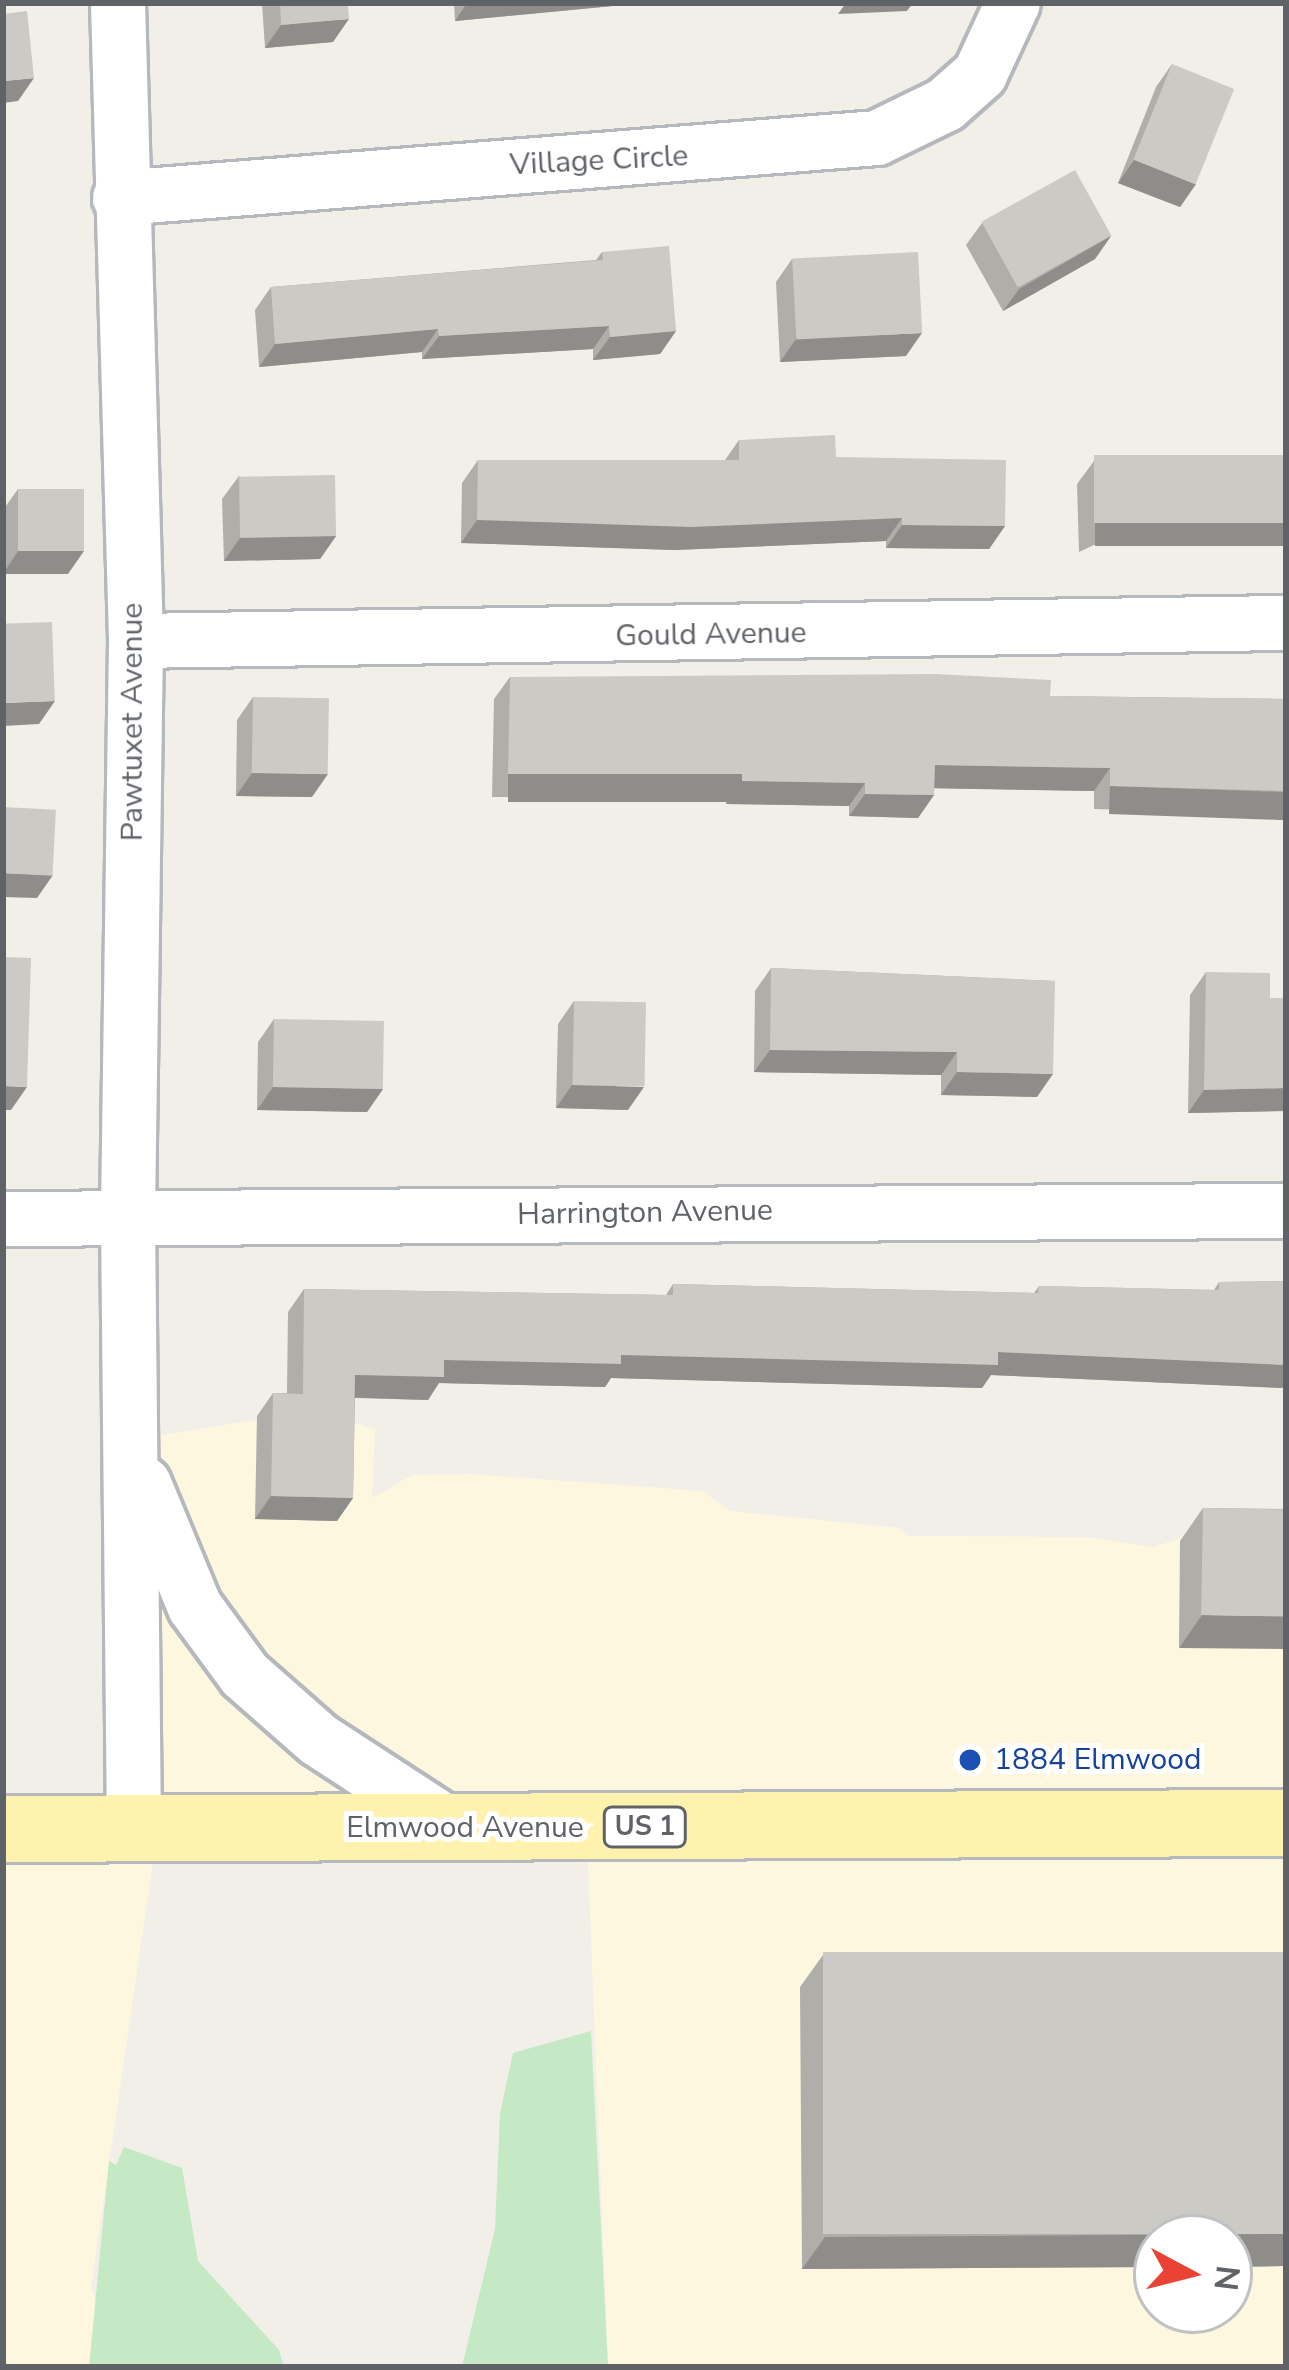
<!DOCTYPE html>
<style>
body{margin:0}
#map{position:relative;width:1289px;height:2370px;overflow:hidden;background:#f1efe8;font-family:"Nunito Sans",sans-serif}
div>[style]{position:absolute}
.commercial>*{inset:0;background:#fef7e0}
.green>*{inset:0;background:#c5e8c5}
.roads{filter:drop-shadow(3px 0 #b5b8bc) drop-shadow(-3px 0 #b5b8bc) drop-shadow(0 3px #b5b8bc) drop-shadow(0 -3px #b5b8bc)}
.minor>*{height:54px;margin:-27px;padding:0 27px;transform-origin:27px;border-radius:27px;background:#fff}
.major>*{height:66px;margin:-33px;padding:0 33px;transform-origin:33px;border-radius:33px;background:#fff2af}
.wall>*{inset:0;background:#afaea9}
.shaded-wall>*{inset:0;background:#8f8d8a;transform-origin:0 0}
.building>*{inset:0;background:#cccac5;transform-origin:0 0}
.dots>*{width:33px;height:33px;translate:-50% -50%;box-sizing:border-box;border:6px solid #fff;border-radius:50%}
span{translate:-50% -50%;white-space:nowrap;text-align:center;line-height:1.15;-webkit-text-stroke:10px #fff;paint-order:stroke}
.shield-label span{padding:3px 9px;background:#fff;border:3px solid;border-radius:9px;-webkit-text-stroke-width:0}
.shield-label{font-size:27px;color:#5f6368;font-weight:700}
.street-label{font-size:30px;color:#5f6368}
.transit-label{font-size:30px;color:#164399}
.left{translate:0 -50%;text-align:left}
.frame{position:absolute;inset:0;border:6px solid #5f6368;pointer-events:none}
.north{position:absolute;left:1133px;top:2214px;width:120px;height:120px;box-sizing:border-box;background:#fff;border:3px solid #bfc1c3;border-radius:50%;rotate:97deg;font-size:33px;font-weight:700;line-height:48px;text-align:center;color:#5f6368}
.north::after{content:'';display:block;margin:auto;width:42px;height:54px;background:#ea4335;clip-path:polygon(50% 0,100% 100%,50% 72%,0 100%)}
</style>
<div id="map">
<div class="commercial">
<div style="clip-path:polygon(evenodd,313px 1411px,375px 1429px,372px 1498px,412px 1475px,472px 1474px,702px 1491px,730px 1511px,899px 1528px,907px 1536px,1086px 1537px,1153px 1547px,1212px 1529px,1286px 1535px,1286px 2367px,608px 2367px,587px 1835px,156px 1841px,91px 2287px,100px 2311px,89px 2367px,3px 2367px,3px 1832px,128px 1833px,144px 1438px,313px 1411px,1157px 2238px,1229px 2238px,1229px 2310px,1157px 2310px,1157px 2238px)"></div>
</div>
<div class="green">
<div style="clip-path:polygon(591px 2031px,608px 2367px,462px 2367px,495px 2229px,500px 2114px,513px 2053px)"></div>
<div style="clip-path:polygon(124px 2147px,182px 2168px,198px 2261px,279px 2350px,284px 2367px,89px 2367px,109px 2161px,116px 2165px)"></div>
</div>
<div class="roads">
<div class="minor">
<div style="left:118px;top:3px;width:638px;rotate:88.38deg"></div>
<div style="left:136px;top:641px;width:576px;rotate:90.8deg"></div>
<div style="left:128px;top:1217px;width:612px;rotate:89.44deg"></div>
<div style="left:120px;top:198px;width:759px;rotate:-4.53deg"></div>
<div style="left:877px;top:138px;width:76px;rotate:-25.9deg"></div>
<div style="left:945px;top:105px;width:47px;rotate:-41.5deg"></div>
<div style="left:980px;top:74px;width:78px;rotate:-65.1deg"></div>
<div style="left:136px;top:641px;width:1150px;rotate:-0.9deg"></div>
<div style="left:3px;top:1219px;width:1283px;rotate:-0.36deg"></div>
<div style="left:144px;top:1484px;width:133px;rotate:67.5deg"></div>
<div style="left:195px;top:1607px;width:84px;rotate:53.7deg"></div>
<div style="left:245px;top:1675px;width:98px;rotate:41.3deg"></div>
<div style="left:319px;top:1740px;width:161px;rotate:33.1deg"></div>
</div>
<div class="major">
<div style="left:3px;top:1829px;width:1283px;rotate:-0.27deg"></div>
</div>
</div>
<div class="wall">
<div style="clip-path:polygon(262px 3px,348px 3px,333px 42px,265px 48px)"></div>
<div style="clip-path:polygon(454px 3px,644px 3px,455px 21px)"></div>
<div style="clip-path:polygon(1172px 64px,1196px 184px,1180px 207px,1118px 183px,1156px 87px)"></div>
<div style="clip-path:polygon(982px 223px,1111px 236px,1095px 259px,1003px 311px,966px 245px)"></div>
<div style="clip-path:polygon(602px 252px,676px 331px,660px 354px,593px 360px,593px 349px,422px 359px,422px 352px,259px 367px,255px 310px,271px 287px,596px 260px)"></div>
<div style="clip-path:polygon(792px 259px,906px 356px,780px 362px,776px 282px)"></div>
<div style="clip-path:polygon(739px 440px,836px 457px,1005px 526px,989px 549px,886px 548px,886px 541px,675px 550px,461px 543px,462px 483px,478px 460px,725px 460px)"></div>
<div style="clip-path:polygon(1286px 455px,1079px 552px,1077px 484px,1094px 461px)"></div>
<div style="clip-path:polygon(239px 476px,336px 536px,320px 559px,224px 561px,222px 499px)"></div>
<div style="clip-path:polygon(18px 489px,68px 574px,3px 574px,3px 510px)"></div>
<div style="clip-path:polygon(510px 677px,1050px 696px,1286px 699px,1286px 815px,1094px 809px,1094px 791px,934px 788px,934px 795px,918px 818px,849px 816px,849px 806px,726px 804px,726px 797px,492px 797px,494px 699px)"></div>
<div style="clip-path:polygon(253px 697px,312px 797px,236px 796px,237px 720px)"></div>
<div style="clip-path:polygon(771px 968px,1055px 981px,1037px 1097px,941px 1095px,941px 1075px,754px 1072px,755px 991px)"></div>
<div style="clip-path:polygon(1206px 972px,1270px 998px,1286px 998px,1286px 1111px,1188px 1113px,1190px 995px)"></div>
<div style="clip-path:polygon(574px 1001px,628px 1110px,556px 1108px,558px 1024px)"></div>
<div style="clip-path:polygon(274px 1019px,383px 1089px,367px 1112px,257px 1110px,258px 1042px)"></div>
<div style="clip-path:polygon(1286px 1281px,1286px 1383px,1282px 1388px,991px 1375px,982px 1388px,611px 1378px,605px 1387px,439px 1383px,428px 1400px,355px 1398px,353px 1498px,337px 1521px,255px 1519px,257px 1416px,273px 1393px,287px 1393px,288px 1312px,304px 1289px,666px 1295px,673px 1284px,1034px 1293px,1039px 1286px,1214px 1290px,1219px 1282px)"></div>
<div style="clip-path:polygon(1203px 1508px,1286px 1509px,1179px 1648px,1180px 1541px)"></div>
<div style="clip-path:polygon(1286px 1952px,1286px 2266px,1229px 2267px,1157px 2238px,1157px 2267px,802px 2269px,800px 1987px,823px 1955px)"></div>
</div>
<div class="shaded-wall">
<div style="clip-path:polygon(467px 3px,644px 3px,455px 21px)"></div>
<div style="clip-path:polygon(846px 3px,913px 3px,907px 11px,838px 14px)"></div>
<div style="clip-path:polygon(349px 19px,333px 42px,265px 48px,281px 25px)"></div>
<div style="clip-path:polygon(34px 78px,18px 101px,3px 103px,4px 81px)"></div>
<div style="clip-path:polygon(1134px 160px,1196px 184px,1180px 207px,1118px 183px)"></div>
<div style="clip-path:polygon(1111px 236px,1095px 259px,1003px 311px,1019px 289px)"></div>
<div style="clip-path:polygon(609px 326px,593px 349px,422px 359px,439px 336px)"></div>
<div style="clip-path:polygon(438px 329px,422px 352px,259px 367px,275px 344px)"></div>
<div style="clip-path:polygon(676px 331px,660px 354px,593px 360px,610px 337px)"></div>
<div style="clip-path:polygon(922px 333px,906px 356px,780px 362px,796px 339px)"></div>
<div style="clip-path:polygon(902px 518px,886px 541px,675px 550px,461px 543px,477px 520px)"></div>
<div style="left:1286px;top:523px;width:23px;height:191px;rotate:90deg"></div>
<div style="clip-path:polygon(902px 525px,1005px 526px,989px 549px,886px 548px)"></div>
<div style="clip-path:polygon(336px 536px,320px 559px,224px 561px,240px 538px)"></div>
<div style="clip-path:polygon(18px 551px,84px 551px,68px 574px,3px 574px)"></div>
<div style="clip-path:polygon(55px 701px,39px 724px,3px 726px,3px 703px)"></div>
<div style="clip-path:polygon(935px 765px,1110px 768px,1094px 791px,919px 788px)"></div>
<div style="clip-path:polygon(252px 773px,328px 774px,312px 797px,236px 796px)"></div>
<div style="left:508px;top:774px;width:234px;height:28px"></div>
<div style="clip-path:polygon(742px 781px,865px 783px,849px 806px,726px 804px)"></div>
<div style="left:1110px;top:786px;width:176px;height:28px;rotate:2deg"></div>
<div style="clip-path:polygon(865px 794px,934px 795px,918px 818px,849px 816px)"></div>
<div style="clip-path:polygon(3px 873px,53px 875px,37px 898px,3px 897px)"></div>
<div style="clip-path:polygon(770px 1050px,957px 1052px,941px 1075px,754px 1072px)"></div>
<div style="clip-path:polygon(957px 1072px,1053px 1074px,1037px 1097px,941px 1095px)"></div>
<div style="clip-path:polygon(572px 1085px,644px 1087px,628px 1110px,556px 1108px)"></div>
<div style="clip-path:polygon(3px 1086px,27px 1087px,11px 1110px,3px 1110px)"></div>
<div style="clip-path:polygon(273px 1087px,383px 1089px,367px 1112px,257px 1110px)"></div>
<div style="clip-path:polygon(1286px 1088px,1286px 1111px,1188px 1113px,1204px 1090px)"></div>
<div style="clip-path:polygon(998px 1352px,1286px 1365px,1286px 1383px,1282px 1388px,991px 1375px,982px 1388px,611px 1378px,605px 1387px,439px 1383px,428px 1400px,339px 1397px,355px 1375px,444px 1360px,621px 1355px)"></div>
<div style="clip-path:polygon(271px 1496px,353px 1498px,337px 1521px,255px 1519px)"></div>
<div style="clip-path:polygon(1202px 1615px,1286px 1616px,1286px 1649px,1179px 1648px)"></div>
<div style="clip-path:polygon(1286px 2234px,1286px 2266px,1229px 2267px,1229px 2238px,1157px 2238px,1157px 2267px,802px 2269px,825px 2237px)"></div>
</div>
<div class="building">
<div style="clip-path:polygon(280px 3px,348px 3px,349px 19px,281px 25px)"></div>
<div style="clip-path:polygon(27px 11px,34px 78px,4px 81px,3px 362px,3px 14px)"></div>
<div style="left:1172px;top:64px;width:67px;height:103px;rotate:22deg"></div>
<div style="left:1075px;top:170px;width:75px;height:107px;rotate:61deg"></div>
<div style="clip-path:polygon(669px 246px,676px 331px,610px 337px,609px 326px,439px 336px,438px 329px,275px 344px,271px 287px,603px 260px,602px 252px)"></div>
<div style="left:918px;top:252px;width:81px;height:126px;rotate:87deg"></div>
<div style="clip-path:polygon(835px 435px,836px 457px,1006px 460px,1005px 526px,902px 525px,902px 518px,691px 527px,477px 520px,478px 460px,739px 460px,739px 440px)"></div>
<div style="left:1286px;top:455px;width:68px;height:192px;rotate:90deg"></div>
<div style="left:335px;top:475px;width:61px;height:96px;rotate:89deg"></div>
<div style="left:18px;top:489px;width:66px;height:62px"></div>
<div style="left:52px;top:622px;width:79px;height:49px;rotate:88deg"></div>
<div style="clip-path:polygon(936px 674px,1051px 680px,1050px 696px,1286px 699px,1286px 791px,1110px 786px,1110px 768px,935px 765px,934px 795px,865px 794px,865px 783px,742px 781px,742px 774px,508px 774px,510px 677px)"></div>
<div style="left:253px;top:697px;width:76px;height:76px;rotate:1deg"></div>
<div style="left:3px;top:807px;width:53px;height:66px;rotate:3deg"></div>
<div style="clip-path:polygon(3px 957px,31px 958px,27px 1087px,3px 1086px)"></div>
<div style="clip-path:polygon(771px 968px,1055px 981px,1053px 1074px,957px 1072px,957px 1052px,770px 1050px)"></div>
<div style="clip-path:polygon(1206px 972px,1270px 973px,1270px 998px,1286px 998px,1286px 1088px,1204px 1090px)"></div>
<div style="left:574px;top:1001px;width:72px;height:84px;rotate:1deg"></div>
<div style="left:274px;top:1019px;width:110px;height:68px;rotate:1deg"></div>
<div style="clip-path:polygon(1286px 1281px,1286px 1365px,998px 1352px,998px 1365px,621px 1355px,621px 1364px,444px 1360px,444px 1377px,355px 1375px,353px 1498px,271px 1496px,273px 1393px,303px 1394px,304px 1289px,673px 1295px,673px 1284px,1038px 1293px,1039px 1286px,1219px 1290px,1219px 1282px)"></div>
<div style="left:1203px;top:1508px;width:83px;height:107px;rotate:1deg"></div>
<div style="left:1286px;top:1952px;width:282px;height:463px;rotate:90deg"></div>
</div>
<div class="dots">
<div style="left:970px;top:1760px;background:#1a4fb4"></div>
</div>
<div class="shield-label">
<span style="left:645px;top:1827px">US 1</span>
</div>
<div class="street-label">
<span style="left:599px;top:161px;rotate:-3deg">Village Circle</span>
<span style="left:711px;top:635px;rotate:-1deg">Gould Avenue</span>
<span style="left:133px;top:722px;rotate:-90deg">Pawtuxet Avenue</span>
<span style="left:645px;top:1213px;rotate:-1deg">Harrington Avenue</span>
<span style="left:465px;top:1828px">Elmwood Avenue</span>
</div>
<div class="transit-label">
<span class="left" style="left:994px;top:1760px">1884 Elmwood</span>
</div>
<div class="frame"></div>
<div class="north">N</div>
</div>
